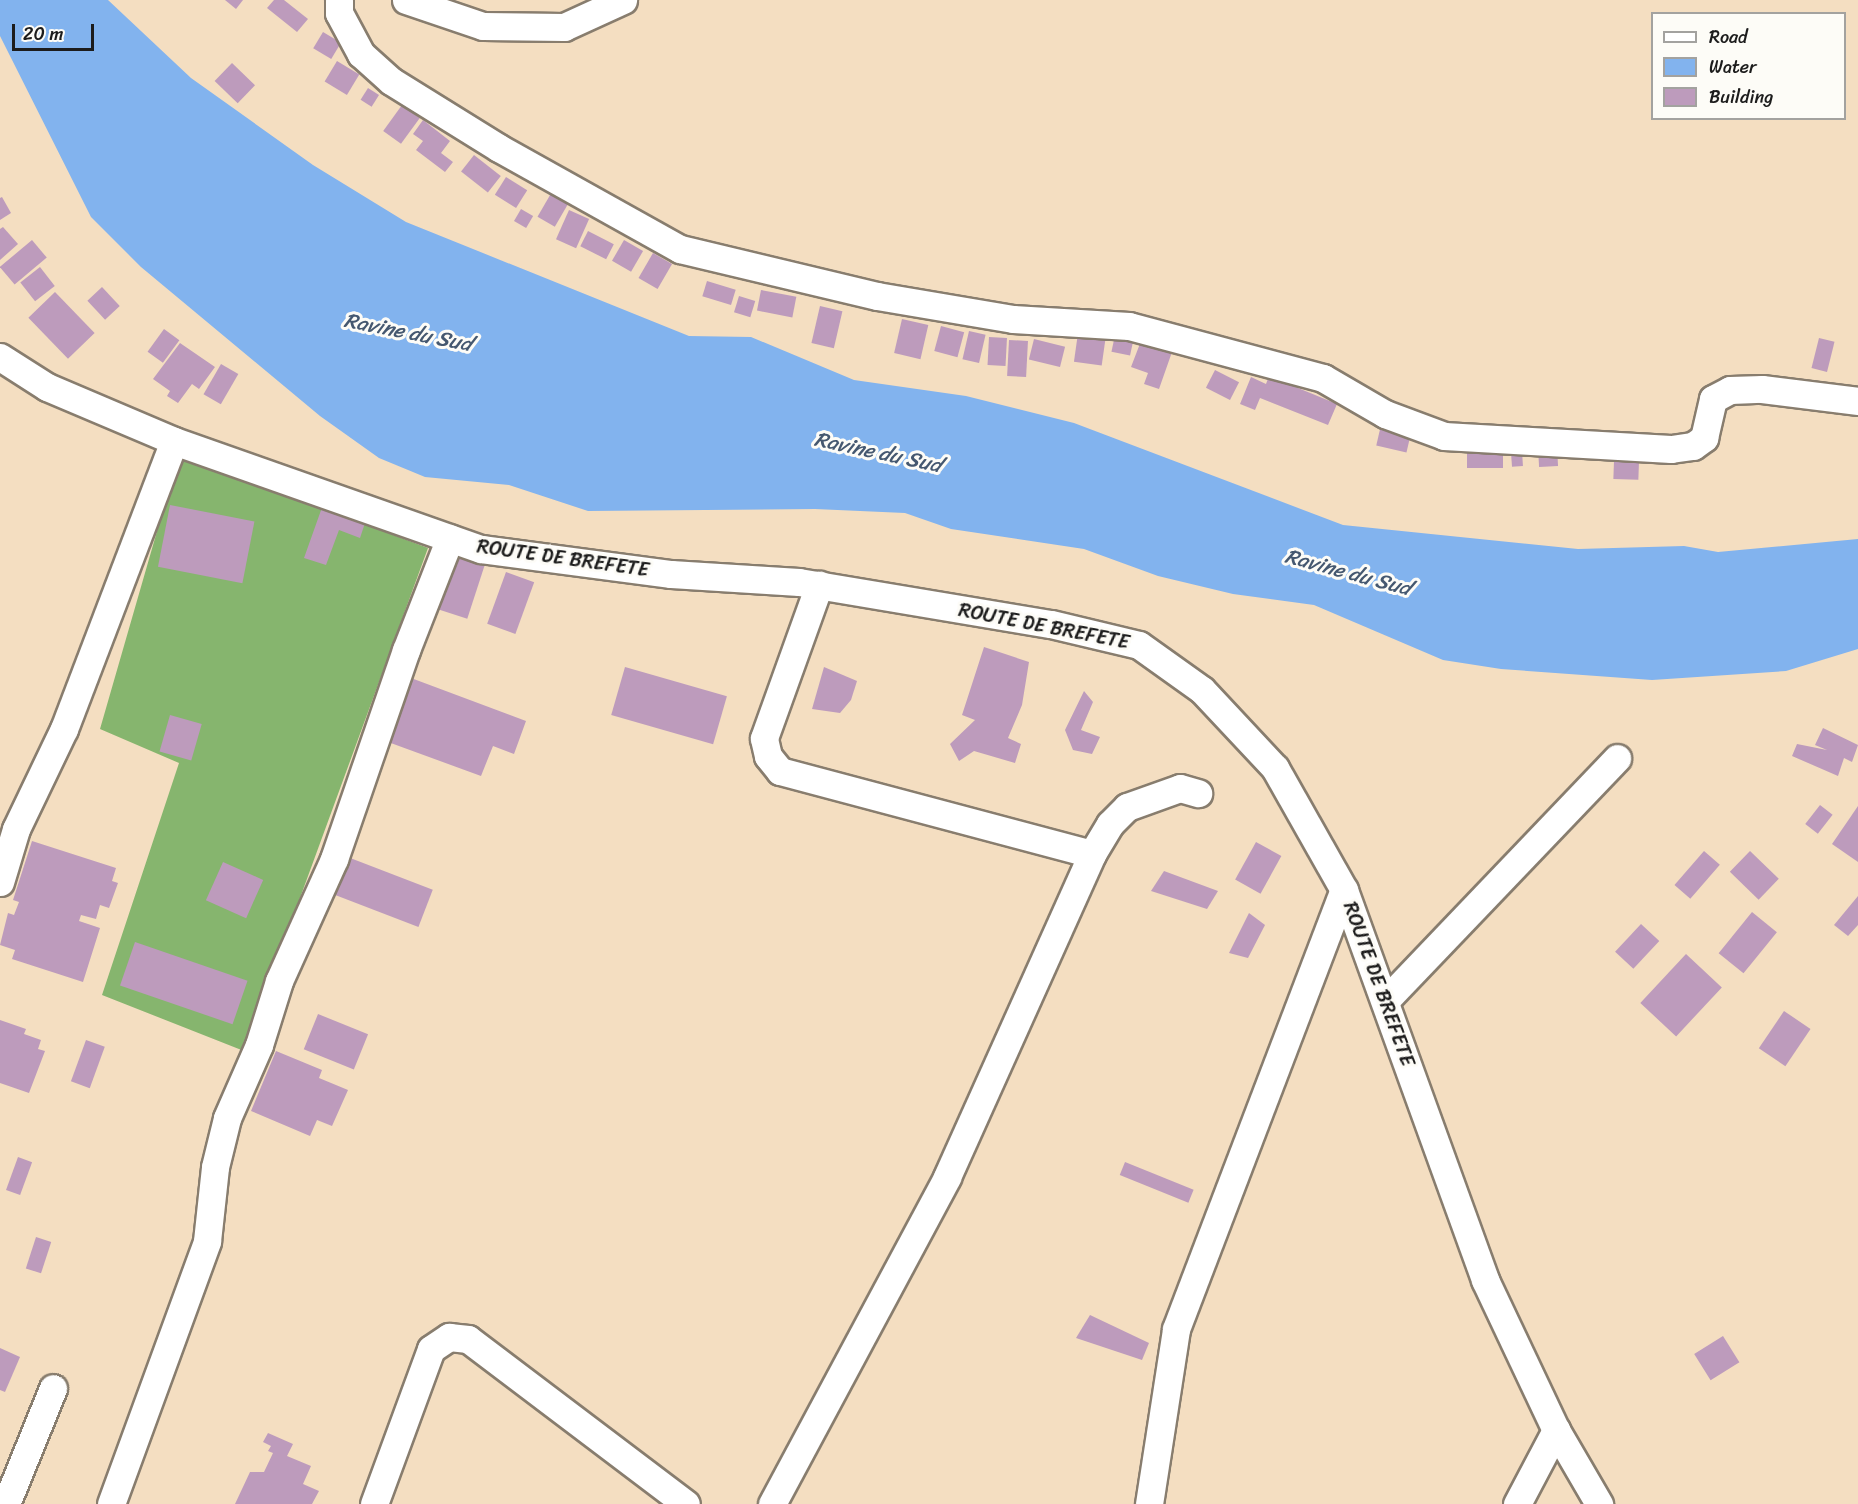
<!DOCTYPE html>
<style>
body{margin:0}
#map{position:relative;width:1858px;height:1504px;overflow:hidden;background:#f4dec1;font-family:Sriracha,sans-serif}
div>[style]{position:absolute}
.forest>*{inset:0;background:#86b56e}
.water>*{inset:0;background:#82b3ee}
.building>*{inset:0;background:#bd9bbc;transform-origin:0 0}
.roads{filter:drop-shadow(2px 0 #887d6e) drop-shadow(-2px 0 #887d6e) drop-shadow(0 2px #887d6e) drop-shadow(0 -2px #887d6e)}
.minor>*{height:27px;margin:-13.5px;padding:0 13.5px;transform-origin:13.5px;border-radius:13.5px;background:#fff}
span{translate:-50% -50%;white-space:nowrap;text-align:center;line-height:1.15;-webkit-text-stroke:6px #fdfcf7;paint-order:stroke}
.street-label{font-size:20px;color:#1c1c1c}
.water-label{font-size:21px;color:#455870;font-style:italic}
.legend{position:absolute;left:1651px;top:12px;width:195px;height:108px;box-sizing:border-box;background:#fdfcf7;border:2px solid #a3a29f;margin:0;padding:8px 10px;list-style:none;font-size:18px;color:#1c1c1c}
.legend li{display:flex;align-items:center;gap:12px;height:30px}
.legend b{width:30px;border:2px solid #a3a29f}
.scale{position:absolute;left:12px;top:24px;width:82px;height:27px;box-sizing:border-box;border:3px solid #1c1c1c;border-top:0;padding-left:8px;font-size:18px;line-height:21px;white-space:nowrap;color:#1c1c1c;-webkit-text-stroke:4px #fdfcf7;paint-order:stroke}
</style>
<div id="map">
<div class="forest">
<div style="clip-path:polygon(179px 455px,428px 548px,244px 1051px,102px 995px,179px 763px,100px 729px)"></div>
</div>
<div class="water">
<div style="clip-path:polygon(0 0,108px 0,191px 78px,313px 165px,406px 222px,689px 336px,751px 337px,854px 380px,966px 396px,1074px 423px,1343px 525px,1578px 549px,1684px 546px,1718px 552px,1858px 539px,1858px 649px,1786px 671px,1652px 680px,1501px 669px,1443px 660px,1314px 605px,1233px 594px,1158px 576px,1084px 549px,951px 529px,905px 513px,815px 509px,588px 511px,509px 485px,425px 477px,379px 458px,320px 416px,141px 267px,91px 217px,0 36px)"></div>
</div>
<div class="building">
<div style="clip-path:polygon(225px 0,243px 0,236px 9px)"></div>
<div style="clip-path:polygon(274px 0,284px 0,308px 19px,297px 32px,267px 8px)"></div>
<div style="left:323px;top:32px;width:21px;height:19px;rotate:31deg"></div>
<div style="left:337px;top:61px;width:26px;height:24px;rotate:31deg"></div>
<div style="left:232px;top:63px;width:32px;height:25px;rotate:44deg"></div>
<div style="left:368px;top:88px;width:13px;height:14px;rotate:32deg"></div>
<div style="left:402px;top:105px;width:22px;height:32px;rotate:36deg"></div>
<div style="clip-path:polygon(423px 120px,450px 141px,441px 153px,453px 162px,445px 172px,416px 150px,423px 141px,413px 134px)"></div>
<div style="left:474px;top:155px;width:34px;height:21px;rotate:38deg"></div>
<div style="left:506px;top:177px;width:25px;height:21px;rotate:32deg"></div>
<div style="left:553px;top:190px;width:20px;height:31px;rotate:30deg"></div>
<div style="clip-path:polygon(2px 197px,11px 213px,0 220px,0 198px)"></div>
<div style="left:521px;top:209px;width:14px;height:14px;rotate:30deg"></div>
<div style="left:569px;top:210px;width:22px;height:32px;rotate:24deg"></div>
<div style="clip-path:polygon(3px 227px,18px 244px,0 260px,0 229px)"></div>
<div style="left:588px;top:231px;width:29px;height:17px;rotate:27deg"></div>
<div style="left:32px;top:240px;width:23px;height:42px;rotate:50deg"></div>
<div style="left:624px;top:240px;width:22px;height:24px;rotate:30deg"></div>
<div style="left:653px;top:253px;width:22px;height:29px;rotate:30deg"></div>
<div style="left:40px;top:267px;width:24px;height:25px;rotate:52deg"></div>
<div style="left:707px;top:281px;width:30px;height:16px;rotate:17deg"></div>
<div style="left:102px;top:287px;width:26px;height:20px;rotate:47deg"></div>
<div style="left:761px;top:290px;width:36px;height:21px;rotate:11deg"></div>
<div style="left:55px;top:292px;width:57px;height:37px;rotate:46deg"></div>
<div style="left:739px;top:296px;width:17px;height:17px;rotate:17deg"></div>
<div style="left:820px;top:306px;width:23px;height:38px;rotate:13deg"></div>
<div style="left:902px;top:319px;width:27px;height:35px;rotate:13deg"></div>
<div style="left:941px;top:326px;width:24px;height:26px;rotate:15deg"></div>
<div style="left:164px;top:329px;width:19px;height:28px;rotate:36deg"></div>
<div style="left:969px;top:331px;width:17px;height:29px;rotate:13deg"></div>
<div style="left:1078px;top:333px;width:28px;height:29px;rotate:8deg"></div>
<div style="left:1115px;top:335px;width:19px;height:17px;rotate:12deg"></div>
<div style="left:989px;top:337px;width:18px;height:28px;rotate:3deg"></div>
<div style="left:1819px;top:338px;width:16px;height:31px;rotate:14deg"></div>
<div style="left:1034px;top:339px;width:32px;height:21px;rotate:14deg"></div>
<div style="left:1009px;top:340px;width:19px;height:36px;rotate:3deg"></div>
<div style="clip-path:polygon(1141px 341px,1172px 352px,1159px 389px,1144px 384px,1148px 373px,1131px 367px)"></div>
<div style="clip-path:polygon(180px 343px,215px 367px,199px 389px,192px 384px,178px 403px,167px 396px,170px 391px,153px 379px)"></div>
<div style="left:221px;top:364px;width:20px;height:35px;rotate:30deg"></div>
<div style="left:1215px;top:370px;width:27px;height:20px;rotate:27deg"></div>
<div style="clip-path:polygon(1269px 376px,1337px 404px,1328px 425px,1260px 398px,1255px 410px,1240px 404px,1251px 377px,1266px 384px)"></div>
<div style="left:1381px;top:425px;width:31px;height:21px;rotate:13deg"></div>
<div style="left:1557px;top:446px;width:20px;height:19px;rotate:87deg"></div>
<div style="left:1467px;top:447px;width:36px;height:21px"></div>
<div style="left:1522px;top:452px;width:14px;height:11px;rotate:86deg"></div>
<div style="left:1614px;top:461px;width:25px;height:18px;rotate:2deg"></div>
<div style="clip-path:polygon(325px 499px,368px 514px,360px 538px,339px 530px,326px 565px,304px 558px)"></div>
<div style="left:170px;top:505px;width:86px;height:63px;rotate:11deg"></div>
<div style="left:448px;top:539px;width:43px;height:70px;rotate:18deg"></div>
<div style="left:506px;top:572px;width:30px;height:55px;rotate:20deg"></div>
<div style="clip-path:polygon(984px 647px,1029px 662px,1022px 705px,1008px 738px,1021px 744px,1015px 763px,974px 751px,959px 761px,950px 744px,975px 720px,962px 715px)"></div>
<div style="left:625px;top:667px;width:106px;height:50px;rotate:16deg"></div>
<div style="clip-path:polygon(824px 667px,857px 681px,851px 700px,840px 713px,812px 709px)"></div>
<div style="clip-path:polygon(411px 678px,526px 721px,514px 754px,493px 746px,481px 776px,388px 742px)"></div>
<div style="clip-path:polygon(1084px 691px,1093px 702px,1081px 730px,1100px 737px,1092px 754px,1073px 750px,1065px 730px)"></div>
<div style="left:170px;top:715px;width:33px;height:38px;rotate:16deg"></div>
<div style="clip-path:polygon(1823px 728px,1858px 745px,1852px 762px,1844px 758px,1838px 776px,1792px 756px,1797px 744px,1827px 750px,1815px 745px)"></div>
<div style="left:1820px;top:805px;width:16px;height:24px;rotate:38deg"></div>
<div style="clip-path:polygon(1858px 806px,1858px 862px,1832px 844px)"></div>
<div style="clip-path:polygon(32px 841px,116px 868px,112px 881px,118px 883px,109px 908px,100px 905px,96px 919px,81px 915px,79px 921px,100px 928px,83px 982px,12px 959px,15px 950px,0 945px,8px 913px,14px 915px,19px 902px,13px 900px)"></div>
<div style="left:1256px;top:842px;width:29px;height:43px;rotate:29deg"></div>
<div style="left:1704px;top:851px;width:21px;height:45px;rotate:41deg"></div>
<div style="left:1750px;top:851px;width:40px;height:29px;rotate:44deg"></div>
<div style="left:345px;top:856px;width:94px;height:40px;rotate:21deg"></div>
<div style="left:223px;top:862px;width:44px;height:42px;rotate:24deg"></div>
<div style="clip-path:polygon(1164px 871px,1218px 891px,1207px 909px,1151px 891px)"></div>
<div style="clip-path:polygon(1858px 896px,1858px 925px,1848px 936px,1834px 925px)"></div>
<div style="left:1752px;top:912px;width:32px;height:53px;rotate:39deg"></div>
<div style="clip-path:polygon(1249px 913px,1265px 925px,1248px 958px,1229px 953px)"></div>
<div style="left:1641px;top:924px;width:25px;height:38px;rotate:43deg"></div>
<div style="left:135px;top:942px;width:119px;height:46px;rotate:19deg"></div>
<div style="left:1686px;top:954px;width:49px;height:67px;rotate:43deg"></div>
<div style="left:1784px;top:1011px;width:32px;height:45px;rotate:34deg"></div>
<div style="left:318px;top:1014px;width:54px;height:38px;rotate:22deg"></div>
<div style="clip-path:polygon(0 1020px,26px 1029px,24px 1034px,41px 1040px,38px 1049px,45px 1051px,29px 1093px,0 1083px)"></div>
<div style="left:86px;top:1040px;width:20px;height:44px;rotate:20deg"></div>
<div style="clip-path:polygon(276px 1051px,322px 1070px,319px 1078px,348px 1090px,332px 1126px,317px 1120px,310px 1136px,251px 1111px)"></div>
<div style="left:18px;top:1157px;width:15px;height:35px;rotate:20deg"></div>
<div style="left:1125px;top:1162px;width:74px;height:14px;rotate:22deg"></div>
<div style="left:36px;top:1237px;width:16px;height:33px;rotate:18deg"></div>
<div style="clip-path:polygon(1090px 1315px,1149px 1343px,1142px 1360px,1076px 1338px)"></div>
<div style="left:1723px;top:1336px;width:31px;height:34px;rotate:58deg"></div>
<div style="clip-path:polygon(0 1348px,20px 1357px,5px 1392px,0 1390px)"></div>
<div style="clip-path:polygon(268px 1433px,293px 1444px,287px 1456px,311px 1466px,303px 1484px,319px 1491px,312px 1504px,235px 1504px,250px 1472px,264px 1472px,273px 1453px,268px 1451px,271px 1446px,263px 1442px)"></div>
</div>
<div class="roads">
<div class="minor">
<div style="left:339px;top:0;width:13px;rotate:90deg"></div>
<div style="left:339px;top:13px;width:47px;rotate:61.8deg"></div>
<div style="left:361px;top:54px;width:40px;rotate:42deg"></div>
<div style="left:391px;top:81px;width:127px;rotate:31.8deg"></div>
<div style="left:499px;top:148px;width:207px;rotate:29.2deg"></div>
<div style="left:680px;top:249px;width:203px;rotate:13.4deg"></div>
<div style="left:877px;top:296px;width:138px;rotate:9.6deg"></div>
<div style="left:1013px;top:319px;width:116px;rotate:3.5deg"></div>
<div style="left:1129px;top:326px;width:201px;rotate:15deg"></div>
<div style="left:1323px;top:378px;width:72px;rotate:30.1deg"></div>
<div style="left:1385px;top:414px;width:63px;rotate:20.4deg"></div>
<div style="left:1444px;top:436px;width:227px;rotate:3.3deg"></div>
<div style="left:1671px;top:449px;width:22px;rotate:-8deg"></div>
<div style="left:1693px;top:446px;width:14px;rotate:-36deg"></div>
<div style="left:1704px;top:438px;width:40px;rotate:-77deg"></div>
<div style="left:1713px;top:399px;width:19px;rotate:-28deg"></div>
<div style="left:1730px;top:390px;width:32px;rotate:-2deg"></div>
<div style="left:1762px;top:389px;width:97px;rotate:7.1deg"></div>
<div style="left:406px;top:0;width:81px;rotate:18.7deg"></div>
<div style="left:483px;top:26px;width:81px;rotate:0.7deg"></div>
<div style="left:564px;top:27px;width:65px;rotate:-24.6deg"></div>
<div style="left:0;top:357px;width:56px;rotate:32.6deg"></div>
<div style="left:47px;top:387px;width:138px;rotate:23deg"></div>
<div style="left:174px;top:441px;width:325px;rotate:19.4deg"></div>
<div style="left:481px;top:549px;width:192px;rotate:7.5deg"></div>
<div style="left:671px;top:574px;width:128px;rotate:3.6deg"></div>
<div style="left:799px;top:582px;width:255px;rotate:9.5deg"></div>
<div style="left:1051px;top:624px;width:90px;rotate:13.4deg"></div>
<div style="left:1139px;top:645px;width:77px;rotate:35.5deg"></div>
<div style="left:1202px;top:690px;width:107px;rotate:46.9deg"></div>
<div style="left:1275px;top:768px;width:140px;rotate:60.5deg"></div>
<div style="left:1344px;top:890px;width:415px;rotate:70.1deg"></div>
<div style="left:1485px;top:1280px;width:166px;rotate:64.7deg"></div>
<div style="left:1556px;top:1430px;width:86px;rotate:59.8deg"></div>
<div style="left:1092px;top:854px;width:35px;rotate:-59deg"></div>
<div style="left:1110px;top:824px;width:24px;rotate:-45deg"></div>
<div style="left:1127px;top:807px;width:56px;rotate:-19.7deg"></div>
<div style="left:1180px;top:788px;width:19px;rotate:16deg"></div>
<div style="left:0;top:882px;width:55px;rotate:-73.2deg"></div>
<div style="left:16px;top:829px;width:111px;rotate:-64.4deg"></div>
<div style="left:64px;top:729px;width:308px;rotate:-69.1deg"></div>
<div style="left:1385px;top:1001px;width:336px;rotate:-46.3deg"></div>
<div style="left:6px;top:1504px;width:125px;rotate:-67.9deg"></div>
<div style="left:111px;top:1504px;width:280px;rotate:-69.9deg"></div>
<div style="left:207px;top:1241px;width:74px;rotate:-83.8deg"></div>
<div style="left:215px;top:1167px;width:50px;rotate:-76.2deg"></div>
<div style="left:227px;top:1118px;width:80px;rotate:-66.3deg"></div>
<div style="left:259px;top:1045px;width:67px;rotate:-72.6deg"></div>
<div style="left:279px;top:981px;width:134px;rotate:-65.7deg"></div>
<div style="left:334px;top:859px;width:221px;rotate:-71deg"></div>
<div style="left:406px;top:650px;width:120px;rotate:-68.6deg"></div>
<div style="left:374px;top:1504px;width:165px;rotate:-69.8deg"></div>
<div style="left:431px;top:1349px;width:22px;rotate:-34deg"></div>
<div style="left:449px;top:1337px;width:19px;rotate:6deg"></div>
<div style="left:468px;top:1339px;width:273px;rotate:37.1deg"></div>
<div style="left:772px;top:1504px;width:371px;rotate:-61.8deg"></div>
<div style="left:947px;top:1177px;width:354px;rotate:-65.8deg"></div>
<div style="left:1092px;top:854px;width:323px;rotate:-165.1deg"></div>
<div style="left:780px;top:771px;width:19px;rotate:-129deg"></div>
<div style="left:768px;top:756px;width:18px;rotate:-103deg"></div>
<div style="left:764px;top:738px;width:163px;rotate:-70.2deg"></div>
<div style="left:1149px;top:1504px;width:177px;rotate:-81.2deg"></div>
<div style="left:1176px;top:1329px;width:470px;rotate:-69.1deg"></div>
<div style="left:1517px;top:1504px;width:84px;rotate:-62.2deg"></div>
</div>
</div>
<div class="street-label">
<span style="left:563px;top:558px;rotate:8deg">ROUTE DE BREFETE</span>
<span style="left:1044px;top:626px;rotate:11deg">ROUTE DE BREFETE</span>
<span style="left:1379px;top:984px;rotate:70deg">ROUTE DE BREFETE</span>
</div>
<div class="water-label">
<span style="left:408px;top:332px;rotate:11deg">Ravine du Sud</span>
<span style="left:878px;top:452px;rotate:12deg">Ravine du Sud</span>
<span style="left:1348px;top:572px;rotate:15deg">Ravine du Sud</span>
</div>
<ul class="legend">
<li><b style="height:8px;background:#fff"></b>Road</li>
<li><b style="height:16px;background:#82b3ee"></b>Water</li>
<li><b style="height:16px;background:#bd9bbc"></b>Building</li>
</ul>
<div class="scale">20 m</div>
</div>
